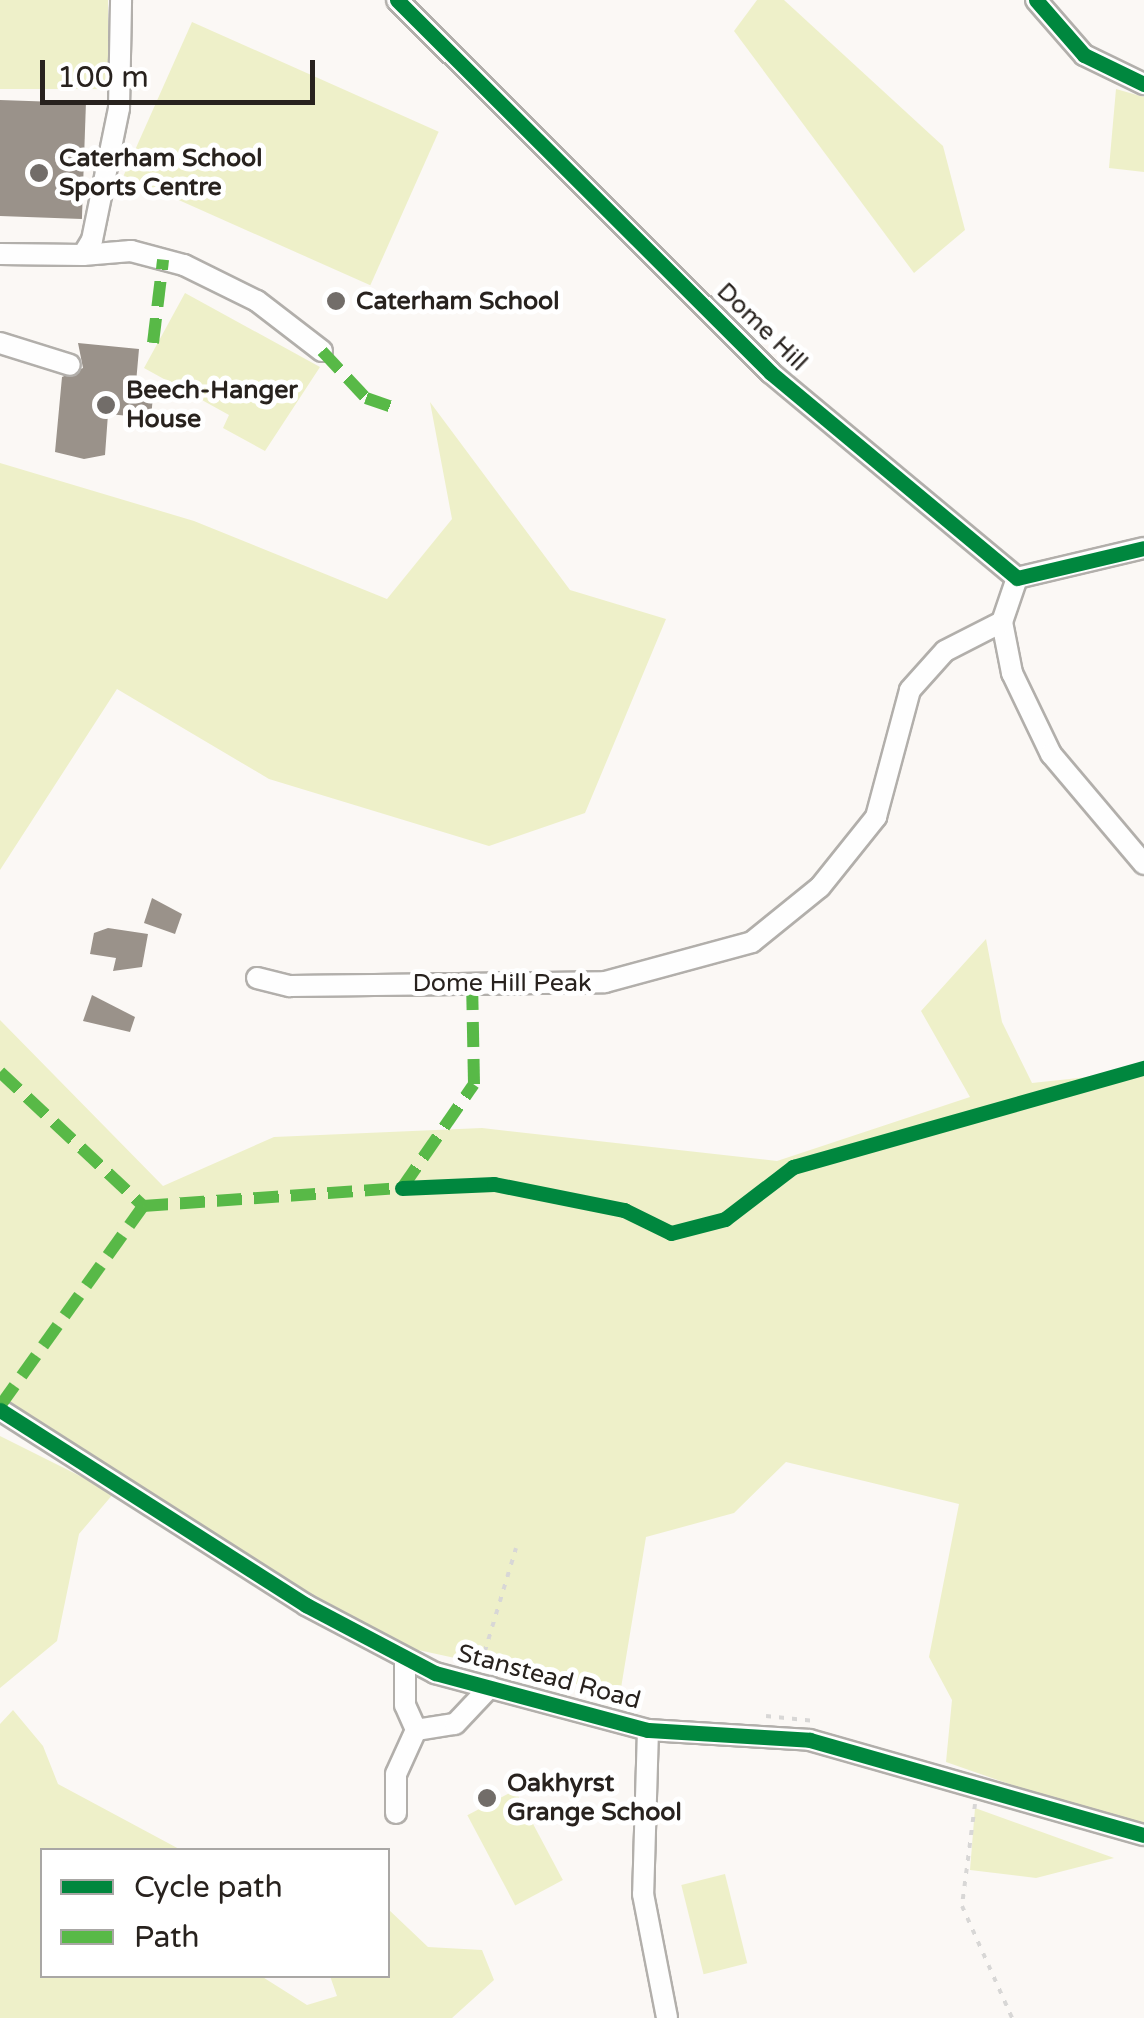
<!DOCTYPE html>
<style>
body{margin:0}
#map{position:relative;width:1144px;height:2018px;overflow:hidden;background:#fbf8f5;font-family:"Varela Round",sans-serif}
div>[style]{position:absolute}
.green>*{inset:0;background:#eef0c9;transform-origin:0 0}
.building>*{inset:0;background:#9a928a;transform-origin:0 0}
.path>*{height:4px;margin-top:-2px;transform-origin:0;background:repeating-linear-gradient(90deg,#d8d7d6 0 5px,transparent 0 13px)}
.roads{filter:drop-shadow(2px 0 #b2afab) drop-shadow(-2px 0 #b2afab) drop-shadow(0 2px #b2afab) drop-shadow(0 -2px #b2afab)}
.minor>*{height:20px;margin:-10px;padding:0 10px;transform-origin:10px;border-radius:10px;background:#fefefe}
.quiet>*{height:12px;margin-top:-6px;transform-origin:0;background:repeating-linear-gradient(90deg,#58b947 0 25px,transparent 0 37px)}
.cycleway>*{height:15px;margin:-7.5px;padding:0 7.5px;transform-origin:7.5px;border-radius:7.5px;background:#00873e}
.dots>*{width:28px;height:28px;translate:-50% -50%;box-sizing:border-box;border:5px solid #fff;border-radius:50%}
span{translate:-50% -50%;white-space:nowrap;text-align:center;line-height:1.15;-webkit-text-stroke:10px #fff;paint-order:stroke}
.poi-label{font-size:25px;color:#28221e;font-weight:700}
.left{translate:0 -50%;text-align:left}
.street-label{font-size:25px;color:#28221e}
.legend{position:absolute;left:40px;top:1848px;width:350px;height:130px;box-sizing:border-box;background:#fff;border:2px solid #a9a7a5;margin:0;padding:12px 18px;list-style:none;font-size:30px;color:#28221e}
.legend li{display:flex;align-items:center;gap:20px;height:50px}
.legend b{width:50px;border:2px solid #a9a7a5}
.scale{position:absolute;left:40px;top:60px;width:275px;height:45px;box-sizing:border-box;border:5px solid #28221e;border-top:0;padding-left:12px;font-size:30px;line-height:35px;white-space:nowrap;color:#28221e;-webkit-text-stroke:8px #fff;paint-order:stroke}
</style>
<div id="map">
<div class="green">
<div style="left:0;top:0;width:108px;height:89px"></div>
<div style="clip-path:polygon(757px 0,784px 0,943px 146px,965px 230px,914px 273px,734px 31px)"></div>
<div style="left:192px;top:22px;width:270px;height:168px;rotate:24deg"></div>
<div style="clip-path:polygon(1116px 89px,1144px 97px,1144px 172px,1109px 168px)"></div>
<div style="clip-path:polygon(185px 293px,320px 367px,265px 451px,223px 428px,229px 415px,144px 368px)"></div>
<div style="clip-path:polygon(430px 402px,570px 590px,666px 619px,585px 813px,489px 846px,269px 779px,117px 689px,0 870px,0 463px,194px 521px,387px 599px,452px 519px)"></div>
<div style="clip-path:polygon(986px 939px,1002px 1022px,1032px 1083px,1144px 1071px,1144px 1831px,946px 1762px,952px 1700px,929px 1657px,959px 1504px,786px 1462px,734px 1513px,646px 1537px,620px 1694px,409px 1648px,228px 1547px,0 1398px,0 1020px,163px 1186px,274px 1137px,482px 1128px,777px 1161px,970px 1097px,921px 1011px)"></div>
<div style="clip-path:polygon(0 1436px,114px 1493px,79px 1534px,57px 1641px,0 1688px)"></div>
<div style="clip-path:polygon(13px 1710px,43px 1746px,58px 1784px,181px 1850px,42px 1850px,42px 1976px,261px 1976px,307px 2005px,337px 1996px,330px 1976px,388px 1976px,388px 1909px,428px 1947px,482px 1950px,494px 1980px,452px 2018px,0 2018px,0 1724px)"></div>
<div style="left:515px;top:1790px;width:102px;height:54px;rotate:62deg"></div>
<div style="clip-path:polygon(975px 1808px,1114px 1858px,1036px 1878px,970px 1870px)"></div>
<div style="left:725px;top:1874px;width:92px;height:45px;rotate:76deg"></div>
</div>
<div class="building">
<div style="left:0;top:100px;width:86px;height:116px;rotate:2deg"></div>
<div style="clip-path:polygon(78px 343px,139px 349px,135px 394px,153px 396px,151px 418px,108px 414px,105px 455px,84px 459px,55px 452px,62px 377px,83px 368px)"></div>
<div style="clip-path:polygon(152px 898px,182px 914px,175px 934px,144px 923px)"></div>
<div style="clip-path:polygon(108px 928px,148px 934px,142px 967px,113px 971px,116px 958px,90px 954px,94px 933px)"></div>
<div style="clip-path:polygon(92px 995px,135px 1017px,130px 1032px,83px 1021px)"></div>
</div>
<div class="path">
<div style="left:481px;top:1664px;width:121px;rotate:-73.2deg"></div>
<div style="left:766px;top:1716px;width:49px;rotate:5.8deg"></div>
<div style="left:975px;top:1804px;width:103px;rotate:97.3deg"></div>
<div style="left:962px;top:1906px;width:123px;rotate:65.9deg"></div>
</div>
<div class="roads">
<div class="minor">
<div style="left:397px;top:0;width:528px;rotate:44.92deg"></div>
<div style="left:771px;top:373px;width:320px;rotate:39.8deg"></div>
<div style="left:1017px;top:578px;width:130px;rotate:-13.3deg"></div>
<div style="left:1036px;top:0;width:73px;rotate:48.9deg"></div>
<div style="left:1084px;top:55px;width:67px;rotate:25.8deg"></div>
<div style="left:0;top:254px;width:83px;rotate:0.7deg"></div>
<div style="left:83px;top:255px;width:17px;rotate:-59deg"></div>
<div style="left:92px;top:240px;width:135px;rotate:-78.4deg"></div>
<div style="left:119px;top:108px;width:108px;rotate:-88.9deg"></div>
<div style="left:83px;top:255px;width:48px;rotate:-4.8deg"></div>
<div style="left:131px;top:251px;width:55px;rotate:14.8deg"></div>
<div style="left:184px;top:265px;width:81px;rotate:26.3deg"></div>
<div style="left:257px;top:301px;width:82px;rotate:37.6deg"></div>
<div style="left:0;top:343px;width:73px;rotate:17.4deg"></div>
<div style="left:1002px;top:622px;width:52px;rotate:78.9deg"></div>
<div style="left:1012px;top:673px;width:90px;rotate:64.3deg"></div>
<div style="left:1051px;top:754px;width:144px;rotate:49.8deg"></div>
<div style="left:257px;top:978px;width:34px;rotate:14deg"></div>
<div style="left:290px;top:986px;width:315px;rotate:-0.7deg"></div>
<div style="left:605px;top:982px;width:152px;rotate:-15.2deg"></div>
<div style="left:752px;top:942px;width:87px;rotate:-39deg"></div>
<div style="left:820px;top:887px;width:90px;rotate:-51.3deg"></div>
<div style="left:876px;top:817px;width:131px;rotate:-75deg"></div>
<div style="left:910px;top:690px;width:52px;rotate:-48.1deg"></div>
<div style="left:945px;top:651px;width:64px;rotate:-27deg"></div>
<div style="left:1002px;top:622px;width:46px;rotate:-71.2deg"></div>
<div style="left:0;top:1410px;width:363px;rotate:32.5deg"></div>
<div style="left:306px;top:1605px;width:146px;rotate:27.8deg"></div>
<div style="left:435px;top:1673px;width:220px;rotate:15deg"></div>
<div style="left:648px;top:1730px;width:162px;rotate:3.5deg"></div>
<div style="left:810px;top:1740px;width:347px;rotate:15.9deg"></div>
<div style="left:405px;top:1660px;width:45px;rotate:90deg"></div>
<div style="left:405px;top:1705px;width:27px;rotate:66deg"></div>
<div style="left:416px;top:1730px;width:39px;rotate:-9deg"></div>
<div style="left:455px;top:1724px;width:51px;rotate:-46.6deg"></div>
<div style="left:648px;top:1730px;width:164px;rotate:91.7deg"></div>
<div style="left:643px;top:1894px;width:126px;rotate:79deg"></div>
<div style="left:396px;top:1813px;width:39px;rotate:-90deg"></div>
<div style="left:396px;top:1774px;width:48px;rotate:-65.6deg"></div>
</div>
</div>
<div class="quiet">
<div style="left:153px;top:343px;width:84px;rotate:-83.1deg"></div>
<div style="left:322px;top:351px;width:64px;rotate:46.9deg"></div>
<div style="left:366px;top:398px;width:31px;rotate:19deg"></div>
<div style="left:0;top:1072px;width:196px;rotate:43.1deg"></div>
<div style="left:143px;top:1206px;width:260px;rotate:-4deg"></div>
<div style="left:402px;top:1188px;width:126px;rotate:-55.3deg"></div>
<div style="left:474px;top:1084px;width:102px;rotate:-91.1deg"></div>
<div style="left:0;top:1406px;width:246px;rotate:-54.4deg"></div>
</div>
<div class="cycleway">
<div style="left:397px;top:0;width:528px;rotate:44.92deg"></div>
<div style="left:771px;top:373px;width:320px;rotate:39.8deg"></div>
<div style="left:1017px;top:578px;width:130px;rotate:-13.3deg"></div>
<div style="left:1036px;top:0;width:73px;rotate:48.9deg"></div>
<div style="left:1084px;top:55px;width:67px;rotate:25.8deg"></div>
<div style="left:402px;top:1188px;width:92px;rotate:-2.5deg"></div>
<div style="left:494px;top:1184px;width:133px;rotate:11.3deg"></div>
<div style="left:624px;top:1210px;width:52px;rotate:26.1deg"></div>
<div style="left:671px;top:1233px;width:56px;rotate:-14.5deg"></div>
<div style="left:725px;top:1219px;width:86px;rotate:-37.4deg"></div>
<div style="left:793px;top:1167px;width:365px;rotate:-15.8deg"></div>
<div style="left:0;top:1410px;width:363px;rotate:32.5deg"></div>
<div style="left:306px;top:1605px;width:146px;rotate:27.8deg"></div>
<div style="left:435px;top:1673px;width:220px;rotate:15deg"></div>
<div style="left:648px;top:1730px;width:162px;rotate:3.5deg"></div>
<div style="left:810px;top:1740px;width:347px;rotate:15.9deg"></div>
</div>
<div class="dots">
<div style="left:39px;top:173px;background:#726d69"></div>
<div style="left:336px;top:301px;background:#726d69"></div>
<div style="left:106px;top:405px;background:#726d69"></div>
<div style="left:487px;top:1798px;background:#726d69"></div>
</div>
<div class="poi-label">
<span class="left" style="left:59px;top:173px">Caterham School<br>Sports Centre</span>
<span class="left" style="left:356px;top:301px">Caterham School</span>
<span class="left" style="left:126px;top:405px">Beech-Hanger<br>House</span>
<span class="left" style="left:507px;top:1798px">Oakhyrst<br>Grange School</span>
</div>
<div class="street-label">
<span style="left:762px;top:327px;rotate:44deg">Dome Hill</span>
<span style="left:502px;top:983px">Dome Hill Peak</span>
<span style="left:549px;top:1677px;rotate:15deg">Stanstead Road</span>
</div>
<ul class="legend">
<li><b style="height:12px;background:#00873e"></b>Cycle path</li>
<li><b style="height:12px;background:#58b947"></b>Path</li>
</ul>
<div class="scale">100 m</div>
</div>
